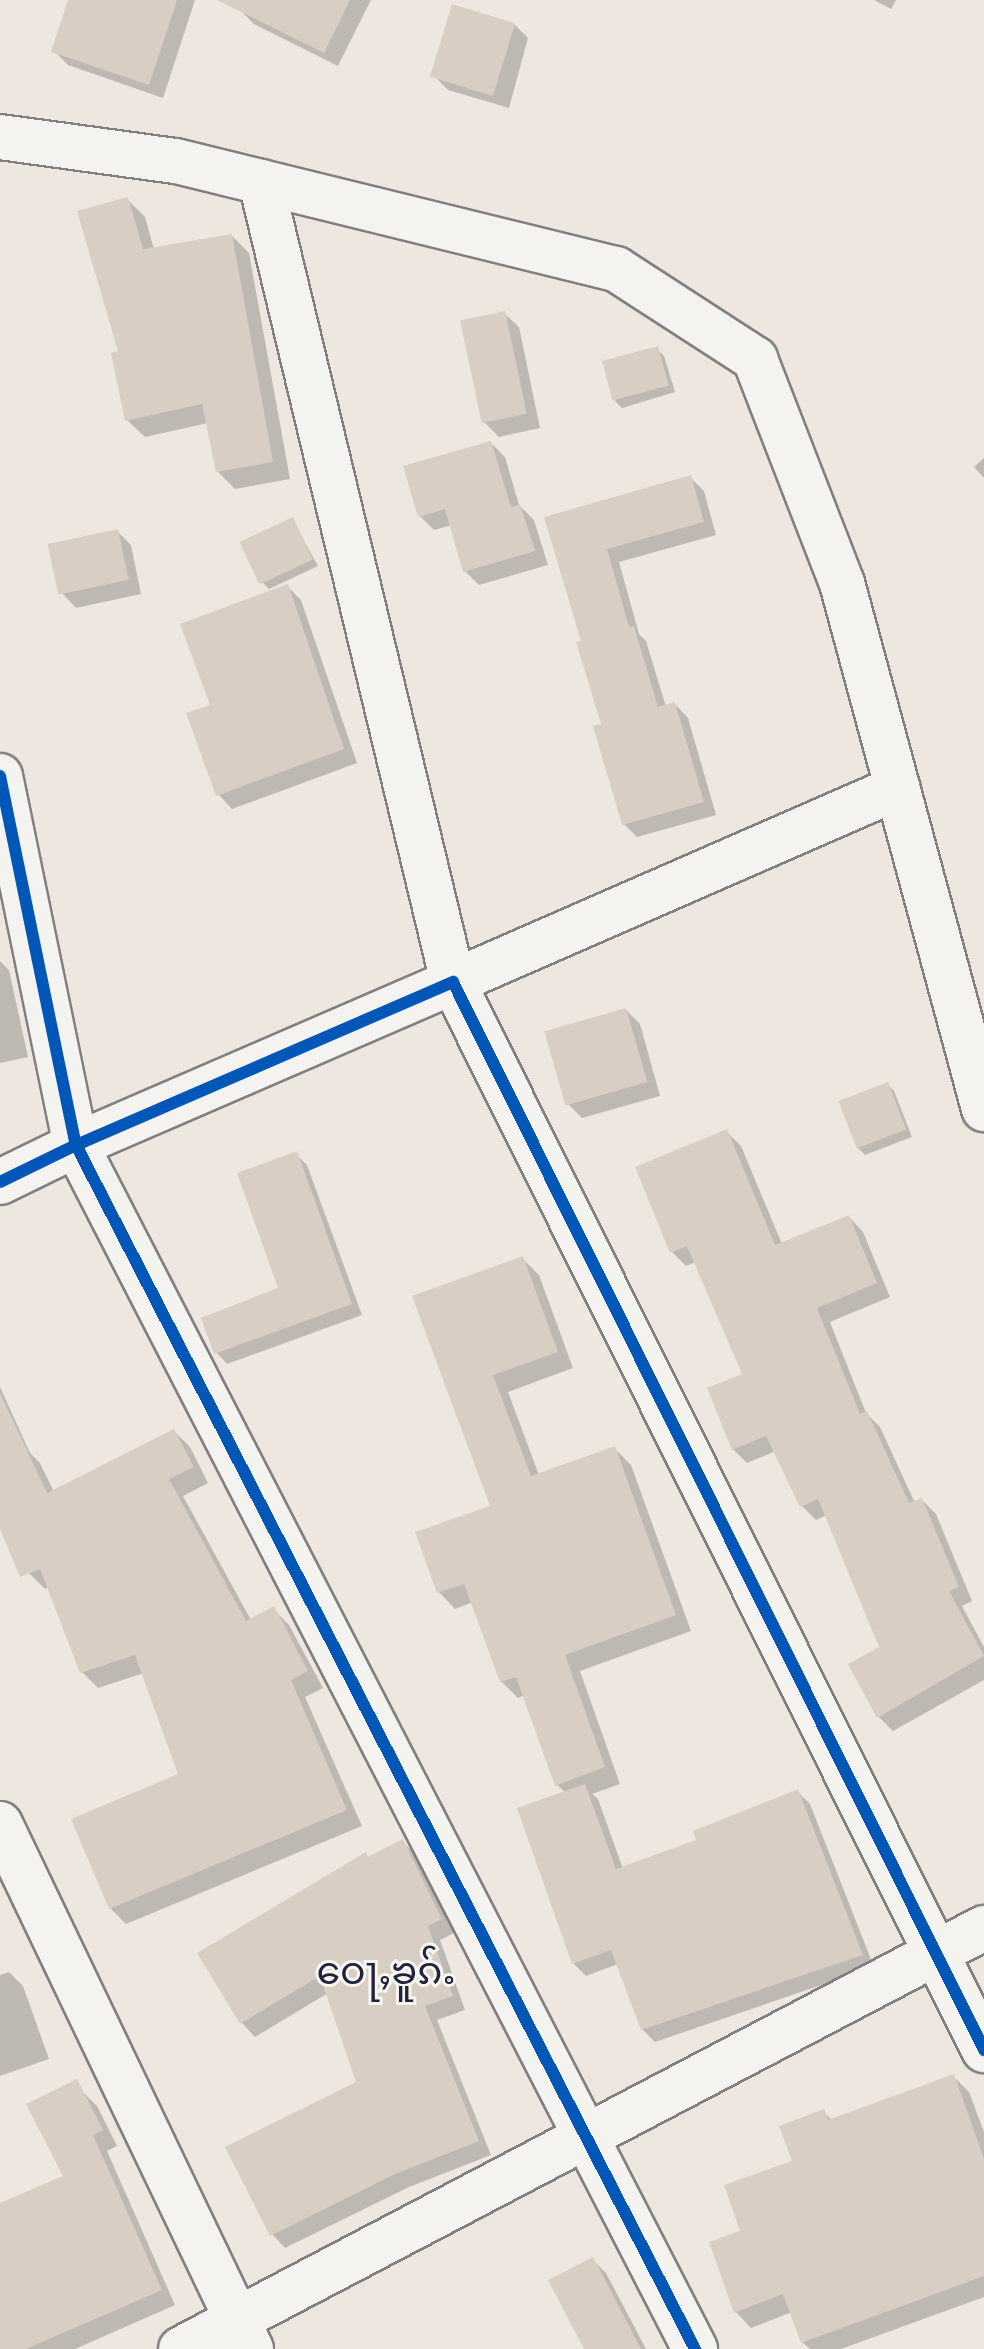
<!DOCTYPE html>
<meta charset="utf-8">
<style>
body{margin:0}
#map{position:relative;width:984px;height:2349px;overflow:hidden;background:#eee7df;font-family:Caveat,"Noto Sans Myanmar",sans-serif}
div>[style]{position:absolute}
.shadow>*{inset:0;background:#0003}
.building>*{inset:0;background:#d8cec4;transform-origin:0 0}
.roads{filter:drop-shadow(2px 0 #827f80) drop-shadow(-2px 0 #827f80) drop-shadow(0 2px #827f80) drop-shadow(0 -2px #827f80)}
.minor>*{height:44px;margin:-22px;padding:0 22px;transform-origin:22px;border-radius:22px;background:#f4f3f0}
.cycleway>*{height:12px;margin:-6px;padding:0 6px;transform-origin:6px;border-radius:6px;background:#0057b8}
span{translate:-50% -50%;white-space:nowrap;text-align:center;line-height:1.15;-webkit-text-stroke:6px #f6f6f2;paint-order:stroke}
.quarter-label{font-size:38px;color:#22223b}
</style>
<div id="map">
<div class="shadow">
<div style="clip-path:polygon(71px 0,195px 0,163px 98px,68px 65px,54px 51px)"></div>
<div style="clip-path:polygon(245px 0,371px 0,338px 66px,254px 24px,240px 10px)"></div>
<div style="clip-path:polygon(874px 0,896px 0,891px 9px)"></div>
<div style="clip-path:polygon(514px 24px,528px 38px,509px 108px,448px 90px,434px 76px)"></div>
<div style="clip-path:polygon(127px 199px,145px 217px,154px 249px,232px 236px,249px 253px,290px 479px,235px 489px,217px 471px,208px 423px,145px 437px,127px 420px,120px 353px)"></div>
<div style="clip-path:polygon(504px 313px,519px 327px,540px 428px,499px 437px,485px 423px)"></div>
<div style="clip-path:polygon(657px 349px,664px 356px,675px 392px,622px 408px,615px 401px)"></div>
<div style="clip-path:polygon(491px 443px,505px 457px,519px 505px,534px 520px,548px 565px,479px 585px,465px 571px,452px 525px,434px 530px,420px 516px)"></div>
<div style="clip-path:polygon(984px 458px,984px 478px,974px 467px)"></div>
<div style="clip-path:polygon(690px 477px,704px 491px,716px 535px,619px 562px,639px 634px,646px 641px,666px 707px,675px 704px,688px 718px,716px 815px,637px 837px,624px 824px,584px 642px,546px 518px)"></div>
<div style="clip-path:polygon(292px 519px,318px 566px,269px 589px,262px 582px)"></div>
<div style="clip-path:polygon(117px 531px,131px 545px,141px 594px,76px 608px,62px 593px)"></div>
<div style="clip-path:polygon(287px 586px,301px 600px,357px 763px,232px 809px,218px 794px,212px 706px)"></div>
<div style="clip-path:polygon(0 961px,9px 970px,28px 1057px,0 1063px)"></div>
<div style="clip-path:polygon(626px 1010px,640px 1024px,660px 1096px,582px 1118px,568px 1104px)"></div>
<div style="clip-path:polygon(887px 1084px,894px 1091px,912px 1137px,865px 1155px,858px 1148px)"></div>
<div style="clip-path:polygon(727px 1132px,741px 1146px,782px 1244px,849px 1217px,863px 1232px,890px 1297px,830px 1322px,866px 1413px,880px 1427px,915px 1503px,922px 1500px,936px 1514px,972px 1601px,962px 1606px,984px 1647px,984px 1680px,893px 1731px,879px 1717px,850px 1665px,882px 1648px,827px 1515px,816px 1520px,802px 1506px,776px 1451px,747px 1463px,733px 1449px,744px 1375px,696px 1262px,686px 1266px,672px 1252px)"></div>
<div style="clip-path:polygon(296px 1154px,307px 1165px,362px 1315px,227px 1364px,216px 1352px,281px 1289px)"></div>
<div style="clip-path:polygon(522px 1258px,539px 1275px,573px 1368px,508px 1392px,539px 1475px,614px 1448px,631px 1465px,691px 1631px,580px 1671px,620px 1784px,592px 1794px,598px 1799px,623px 1869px,698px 1842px,797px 1791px,810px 1804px,874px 1967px,655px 2042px,642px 2029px,618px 1964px,586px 1976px,573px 1963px,566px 1793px,557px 1785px,525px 1695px,518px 1698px,501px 1681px,473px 1602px,455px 1609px,439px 1592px,493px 1507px,415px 1297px)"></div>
<div style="clip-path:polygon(0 1387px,30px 1453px,40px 1463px,54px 1492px,174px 1431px,190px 1447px,208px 1483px,183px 1496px,251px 1620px,273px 1609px,289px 1625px,323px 1688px,305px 1697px,362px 1826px,126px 1924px,110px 1908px,181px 1775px,144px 1673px,98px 1688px,82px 1672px,49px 1587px,45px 1589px,29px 1573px,0 1511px)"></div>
<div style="clip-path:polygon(402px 1841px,416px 1855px,454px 1933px,440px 1940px,465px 2010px,437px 2020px,491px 2155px,409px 2187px,285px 2248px,272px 2234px,359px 2083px,328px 1993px,255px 2037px,242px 2023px,199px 1954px)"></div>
<div style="clip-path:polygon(9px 1972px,23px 1986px,49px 2059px,0 2076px,0 1975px)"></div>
<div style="clip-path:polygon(953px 2076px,969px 2092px,984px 2132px,984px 2297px,841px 2349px,810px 2349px,802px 2342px,792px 2312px,751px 2328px,736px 2312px,743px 2232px,794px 2162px,823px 2112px,833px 2121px)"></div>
<div style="clip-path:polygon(82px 2091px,97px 2106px,117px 2146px,107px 2151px,175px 2305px,75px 2349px,0 2349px,0 2205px,66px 2177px)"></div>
<div style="clip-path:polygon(592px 2259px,606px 2273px,646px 2349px,586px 2349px)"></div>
</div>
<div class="building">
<div style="clip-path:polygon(68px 0,177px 0,149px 85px,51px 52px)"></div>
<div style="clip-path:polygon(217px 0,350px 0,324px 53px)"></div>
<div style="left:452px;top:4px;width:66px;height:76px;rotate:17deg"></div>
<div style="clip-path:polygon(128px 197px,143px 249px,232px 234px,273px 462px,216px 472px,202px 404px,125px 421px,111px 353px,118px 351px,77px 211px)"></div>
<div style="left:505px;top:311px;width:105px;height:46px;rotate:78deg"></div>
<div style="left:658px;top:346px;width:41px;height:58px;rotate:75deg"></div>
<div style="clip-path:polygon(491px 441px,511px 507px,520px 504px,535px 551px,463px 572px,445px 509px,418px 517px,403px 466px)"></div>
<div style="clip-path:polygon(691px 475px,704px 522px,607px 549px,629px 627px,634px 626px,658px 707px,675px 702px,704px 802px,622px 825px,593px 726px,601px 724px,576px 642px,581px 641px,544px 517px)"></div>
<div style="left:293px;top:517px;width:47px;height:59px;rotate:65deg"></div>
<div style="left:118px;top:529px;width:52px;height:72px;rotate:78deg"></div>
<div style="clip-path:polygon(288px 584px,344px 749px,216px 796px,186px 713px,210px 705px,180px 624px)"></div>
<div style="left:626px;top:1008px;width:77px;height:85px;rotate:74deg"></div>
<div style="left:888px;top:1082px;width:51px;height:53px;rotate:69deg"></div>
<div style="clip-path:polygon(727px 1129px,775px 1245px,849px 1215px,877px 1283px,817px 1308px,860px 1414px,867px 1411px,909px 1503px,922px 1498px,959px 1587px,949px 1591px,984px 1656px,877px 1718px,848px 1664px,879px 1647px,818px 1499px,800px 1507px,766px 1436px,732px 1450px,707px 1388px,742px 1374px,687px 1246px,670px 1253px,635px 1167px)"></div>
<div style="clip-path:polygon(297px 1151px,352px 1304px,214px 1354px,201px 1318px,278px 1288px,237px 1173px)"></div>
<div style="clip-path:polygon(523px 1256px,558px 1352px,493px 1375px,531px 1476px,615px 1446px,676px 1615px,565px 1655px,605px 1767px,555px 1786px,516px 1677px,500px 1682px,464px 1584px,437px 1593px,415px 1532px,490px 1506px,412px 1296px)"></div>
<div style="clip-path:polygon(0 1393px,47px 1493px,174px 1429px,194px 1467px,169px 1479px,246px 1621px,274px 1606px,308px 1671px,291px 1680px,347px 1810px,109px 1909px,71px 1819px,178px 1774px,135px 1655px,80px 1673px,40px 1569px,20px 1577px,0 1529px)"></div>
<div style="clip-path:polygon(585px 1784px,616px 1869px,696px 1840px,693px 1831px,798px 1789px,863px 1955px,641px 2030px,611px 1950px,572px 1964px,517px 1808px)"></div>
<div style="clip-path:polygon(403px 1839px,442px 1919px,428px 1926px,453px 1996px,425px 2006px,479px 2141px,395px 2174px,270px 2236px,225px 2147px,356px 2082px,320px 1976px,240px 2024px,197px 1953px,366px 1852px,368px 1857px)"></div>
<div style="clip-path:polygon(954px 2074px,984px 2159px,984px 2276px,801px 2343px,783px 2294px,734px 2313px,709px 2242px,740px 2231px,724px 2185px,792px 2161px,779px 2126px,824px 2109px,828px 2120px)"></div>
<div style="clip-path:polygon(77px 2079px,103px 2130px,93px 2135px,162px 2290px,26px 2349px,0 2349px,0 2203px,63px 2176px,26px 2104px)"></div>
<div style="clip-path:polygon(593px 2257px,641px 2349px,584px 2349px,548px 2280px)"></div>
</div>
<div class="roads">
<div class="minor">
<div style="left:0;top:137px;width:178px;rotate:7.8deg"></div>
<div style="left:176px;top:161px;width:453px;rotate:13.8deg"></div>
<div style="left:616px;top:269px;width:166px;rotate:32.9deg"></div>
<div style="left:755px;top:359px;width:240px;rotate:68.8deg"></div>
<div style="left:842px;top:583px;width:545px;rotate:74.89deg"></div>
<div style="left:261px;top:182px;width:823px;rotate:76.5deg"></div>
<div style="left:453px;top:982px;width:485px;rotate:-23.6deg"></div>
<div style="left:0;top:776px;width:377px;rotate:78.4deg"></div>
<div style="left:76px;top:1145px;width:1354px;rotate:62.79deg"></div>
<div style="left:0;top:1182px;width:85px;rotate:-26deg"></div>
<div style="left:76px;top:1145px;width:411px;rotate:-23.4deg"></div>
<div style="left:453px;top:982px;width:1193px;rotate:63.56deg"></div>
<div style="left:0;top:1824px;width:582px;rotate:64.45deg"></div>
<div style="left:181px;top:2349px;width:907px;rotate:-27.67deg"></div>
</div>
</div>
<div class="cycleway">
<div style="left:0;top:776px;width:377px;rotate:78.4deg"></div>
<div style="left:76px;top:1145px;width:1354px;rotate:62.79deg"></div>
<div style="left:0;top:1182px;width:85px;rotate:-26deg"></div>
<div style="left:76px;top:1145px;width:411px;rotate:-23.4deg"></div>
<div style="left:453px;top:982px;width:1193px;rotate:63.56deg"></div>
</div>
<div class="quarter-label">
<span style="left:386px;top:1972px">ဝေႃႇၶူၵ်ႉ</span>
</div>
</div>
